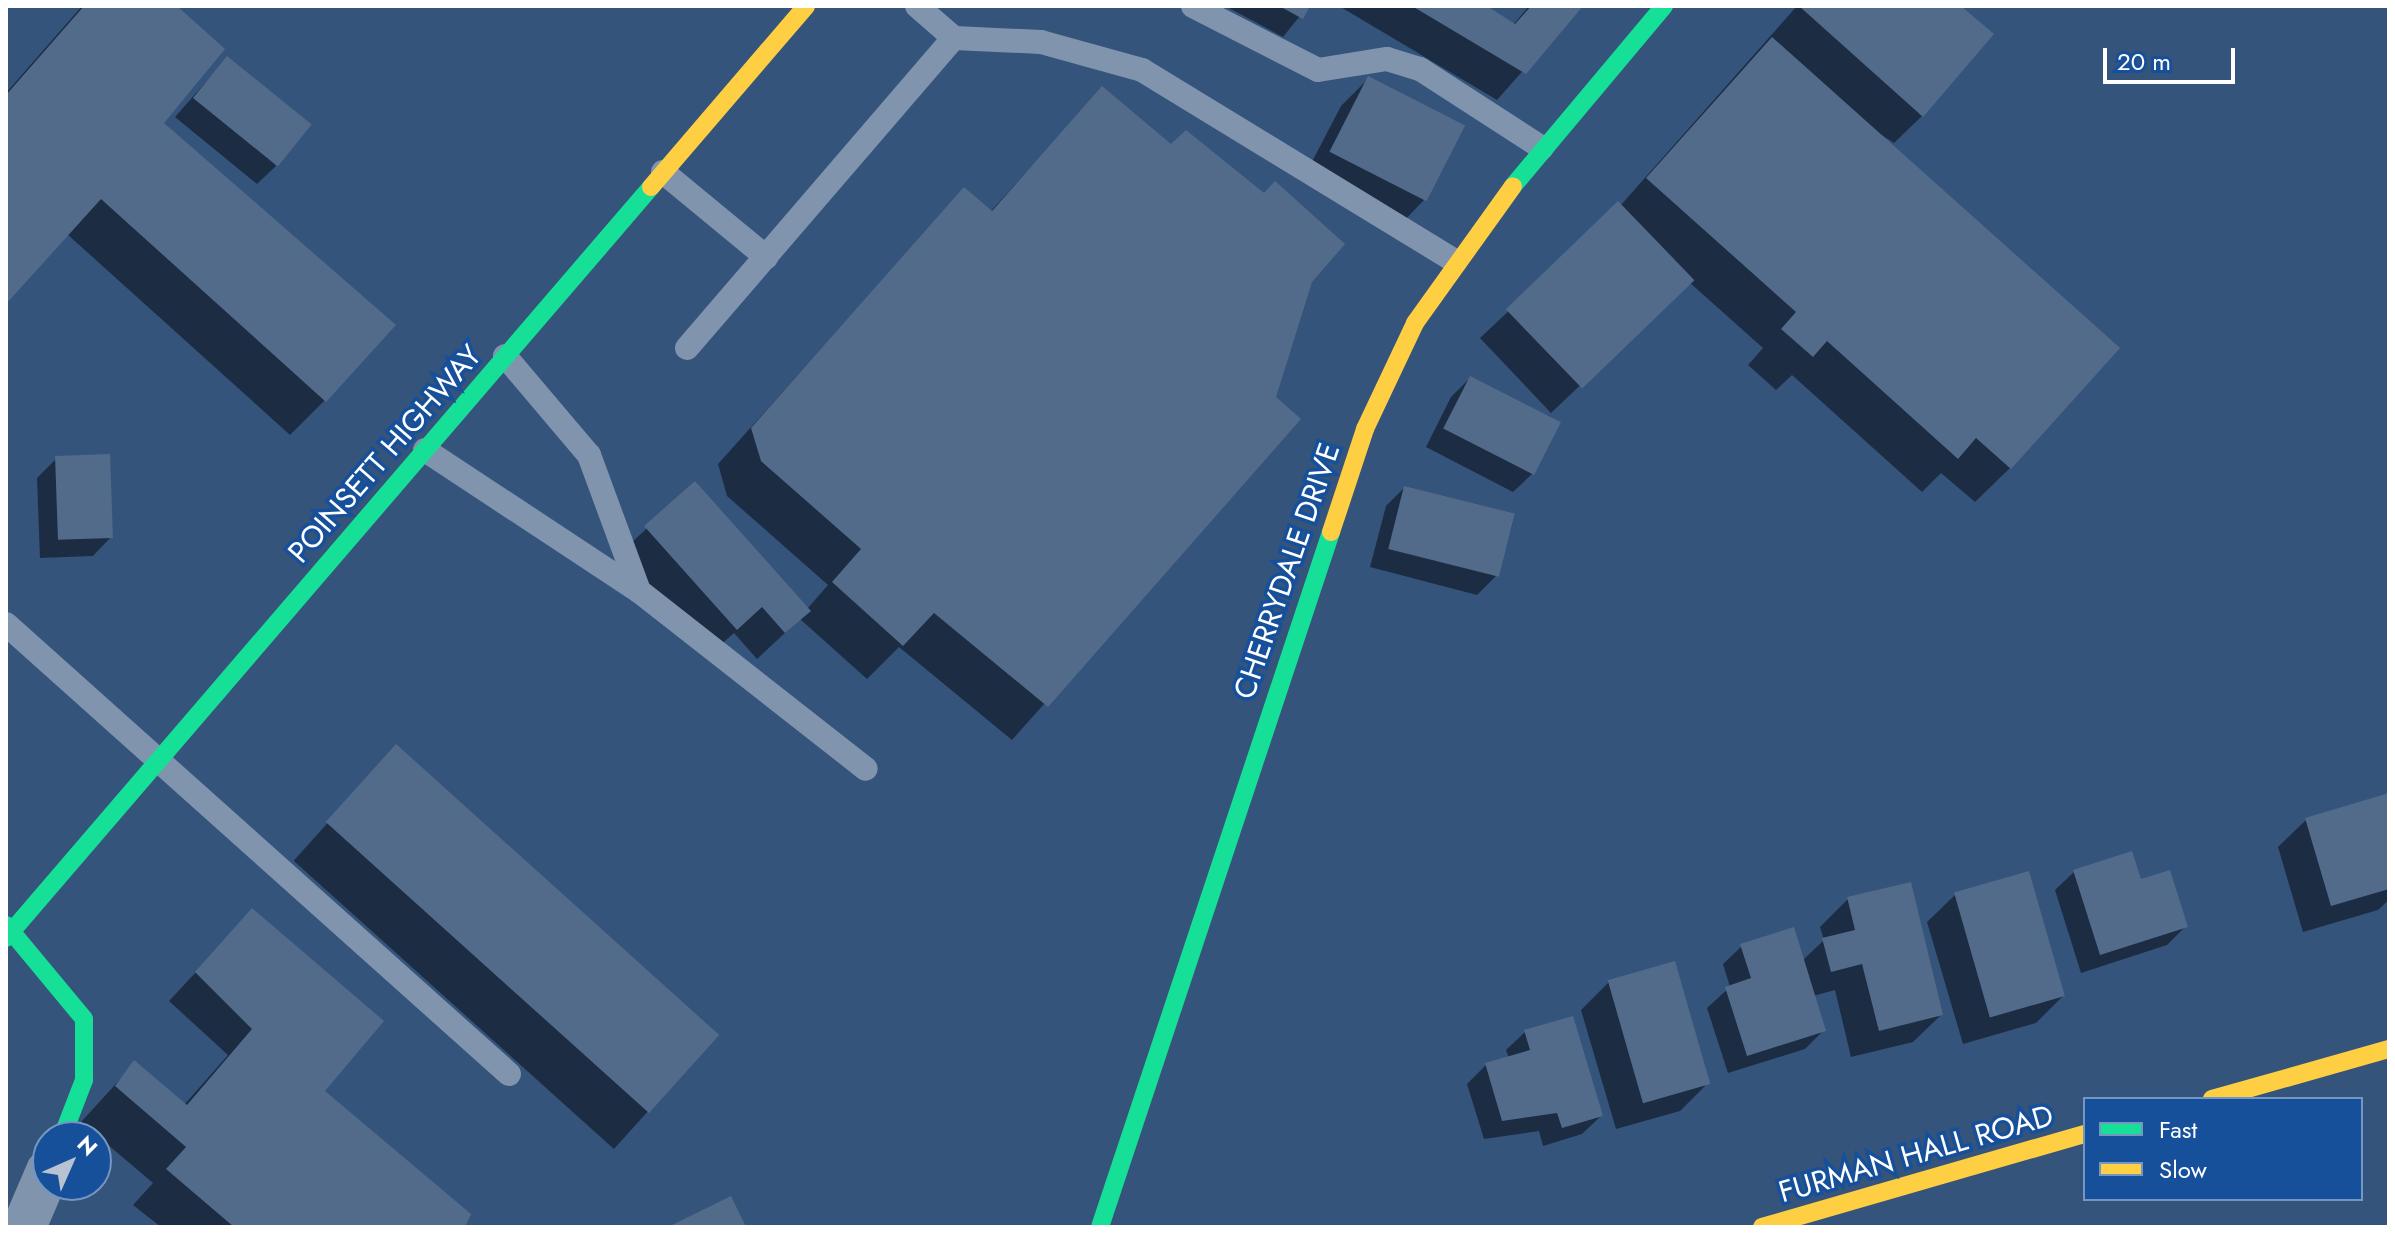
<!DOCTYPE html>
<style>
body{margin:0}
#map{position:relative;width:2395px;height:1233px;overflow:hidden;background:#35547c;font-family:Jost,sans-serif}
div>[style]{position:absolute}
.shadow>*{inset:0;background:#0007;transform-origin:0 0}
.building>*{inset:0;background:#526b8b;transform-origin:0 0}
.lane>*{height:24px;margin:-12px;padding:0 12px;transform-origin:12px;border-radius:12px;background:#8094ae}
.street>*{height:44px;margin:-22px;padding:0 22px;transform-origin:22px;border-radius:22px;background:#8094ae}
.fast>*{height:18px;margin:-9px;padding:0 9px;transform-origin:9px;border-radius:9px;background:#16e098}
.slow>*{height:18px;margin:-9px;padding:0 9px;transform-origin:9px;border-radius:9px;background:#ffcf43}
span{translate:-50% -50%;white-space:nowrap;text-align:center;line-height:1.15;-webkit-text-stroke:7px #17509a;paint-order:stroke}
.street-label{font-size:30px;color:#fff}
.frame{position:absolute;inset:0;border:8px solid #fff;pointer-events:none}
.legend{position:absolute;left:2083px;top:1097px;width:280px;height:104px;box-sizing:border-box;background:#17509a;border:2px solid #7496c2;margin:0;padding:10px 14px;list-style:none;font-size:24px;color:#fff}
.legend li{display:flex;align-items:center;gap:16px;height:40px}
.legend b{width:40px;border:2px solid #7496c2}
.north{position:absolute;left:32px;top:1121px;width:80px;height:80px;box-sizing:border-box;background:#17509a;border:2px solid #7496c2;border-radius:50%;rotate:45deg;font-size:22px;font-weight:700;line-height:32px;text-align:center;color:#fff}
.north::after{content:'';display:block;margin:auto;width:28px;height:36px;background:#b8c3d1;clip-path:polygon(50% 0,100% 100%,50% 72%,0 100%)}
.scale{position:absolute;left:2103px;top:48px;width:132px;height:36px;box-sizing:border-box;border:4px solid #fff;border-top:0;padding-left:10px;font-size:24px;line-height:28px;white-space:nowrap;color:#fff;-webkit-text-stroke:6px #17509a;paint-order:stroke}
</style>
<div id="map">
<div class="shadow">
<div style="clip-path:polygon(82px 6px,174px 6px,161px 123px,325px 400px,290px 435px,67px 234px,6px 301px,6px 93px)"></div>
<div style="clip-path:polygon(1225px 6px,1308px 6px,1283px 37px)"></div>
<div style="clip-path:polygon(1339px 6px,1483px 6px,1513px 25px,1529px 6px,1580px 6px,1497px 100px)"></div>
<div style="clip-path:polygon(1797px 6px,1958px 6px,1922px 116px,1894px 143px,1874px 130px,2010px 468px,1975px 502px,1941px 473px,1922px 492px,1792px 375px,1776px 390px,1748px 365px,1763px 348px,1689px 282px,1551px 413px,1480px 338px,1620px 206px)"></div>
<div style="clip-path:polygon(227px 58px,276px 166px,257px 184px,175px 117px)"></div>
<div style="clip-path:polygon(1368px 79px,1424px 200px,1397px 228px,1303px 179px,1341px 106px)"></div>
<div style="clip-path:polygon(1102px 89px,1310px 281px,1273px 398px,1298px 419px,1012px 740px,899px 647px,867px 679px,800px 619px,757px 659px,734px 633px,708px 656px,618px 555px,695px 484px,807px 609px,828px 585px,727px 496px,718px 464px,964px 190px,990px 212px)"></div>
<div style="clip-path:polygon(1470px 378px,1532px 474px,1513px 492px,1426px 447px,1451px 397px)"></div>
<div style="clip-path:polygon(56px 459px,111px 537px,93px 556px,40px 558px,37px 478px)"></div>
<div style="clip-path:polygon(1404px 488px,1496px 576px,1477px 595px,1370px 567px,1386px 506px)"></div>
<div style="left:396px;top:747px;width:431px;height:153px;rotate:42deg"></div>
<div style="clip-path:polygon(2389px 795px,2389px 900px,2378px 910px,2303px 932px,2278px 847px,2306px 820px)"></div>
<div style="clip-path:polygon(2074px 872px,2139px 882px,2186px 926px,2167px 945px,2081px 973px,2055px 890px)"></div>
<div style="clip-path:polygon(1955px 895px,2063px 996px,2036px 1023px,1963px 1044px,1927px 922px)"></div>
<div style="clip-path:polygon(1848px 899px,1941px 1015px,1913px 1042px,1851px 1057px,1835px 990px,1813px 996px,1824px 1030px,1805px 1049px,1728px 1073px,1707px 1008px,1730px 987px,1723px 964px,1742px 946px,1802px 961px,1824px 940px,1820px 927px)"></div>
<div style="clip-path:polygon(253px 911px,323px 1091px,462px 1227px,161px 1227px,133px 1205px,153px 1183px,81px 1122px,135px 1063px,184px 1105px,228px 1055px,169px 1001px)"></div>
<div style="clip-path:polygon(1609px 982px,1708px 1083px,1680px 1111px,1616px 1129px,1581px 1010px)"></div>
<div style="clip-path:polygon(1525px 1032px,1601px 1116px,1582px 1134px,1543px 1146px,1539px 1131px,1484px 1139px,1467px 1084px,1486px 1065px,1509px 1058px,1506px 1050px)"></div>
</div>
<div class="building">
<div style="clip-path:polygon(84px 6px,177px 6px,225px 49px,164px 123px,396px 325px,326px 402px,101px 199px,6px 304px,6px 95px)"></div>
<div style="clip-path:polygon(1279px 6px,1310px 6px,1303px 19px)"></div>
<div style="clip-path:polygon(1412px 6px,1487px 6px,1515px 24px,1531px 6px,1583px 6px,1526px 74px)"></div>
<div style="clip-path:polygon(1799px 6px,1961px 6px,1994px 34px,1923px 117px)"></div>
<div style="clip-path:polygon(1772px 37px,2120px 348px,2011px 469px,1976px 438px,1958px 459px,1827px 341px,1813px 357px,1781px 329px,1796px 312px,1646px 178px)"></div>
<div style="left:227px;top:56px;width:109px;height:54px;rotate:39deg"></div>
<div style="left:1368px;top:76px;width:109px;height:85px;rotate:27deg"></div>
<div style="clip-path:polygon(1102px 86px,1171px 144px,1186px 130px,1264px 193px,1275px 181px,1345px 244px,1312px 282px,1276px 397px,1301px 419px,1048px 707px,934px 613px,903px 646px,832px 582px,861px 549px,761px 461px,751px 428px,964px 187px,992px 211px)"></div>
<div style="left:1618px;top:201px;width:110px;height:156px;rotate:46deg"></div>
<div style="left:1470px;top:376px;width:102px;height:59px;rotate:27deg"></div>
<div style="left:110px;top:454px;width:84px;height:55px;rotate:88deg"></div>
<div style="clip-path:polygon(695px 481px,811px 611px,785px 633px,762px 607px,737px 630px,644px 526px)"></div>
<div style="left:1404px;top:486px;width:114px;height:65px;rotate:14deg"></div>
<div style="left:396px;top:744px;width:435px;height:105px;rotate:42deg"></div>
<div style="clip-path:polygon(2389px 793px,2389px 889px,2331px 906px,2305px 818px)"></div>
<div style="clip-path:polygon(2132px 851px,2141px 879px,2170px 870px,2188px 927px,2100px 955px,2073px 870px)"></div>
<div style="left:2029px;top:871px;width:130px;height:78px;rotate:74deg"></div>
<div style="clip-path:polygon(1911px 882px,1943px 1015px,1879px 1031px,1862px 964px,1831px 972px,1822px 938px,1855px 930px,1847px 897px)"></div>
<div style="clip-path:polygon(252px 908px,384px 1021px,325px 1091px,471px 1214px,465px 1227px,234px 1227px,166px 1169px,186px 1147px,115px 1086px,134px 1060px,187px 1105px,252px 1029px,195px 972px)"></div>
<div style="clip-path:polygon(1794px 927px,1826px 1031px,1747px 1056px,1725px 987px,1751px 978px,1740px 944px)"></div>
<div style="left:1675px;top:961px;width:128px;height:70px;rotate:74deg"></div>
<div style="clip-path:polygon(1573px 1016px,1603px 1116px,1562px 1128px,1557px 1113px,1502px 1121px,1485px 1063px,1530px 1050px,1524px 1030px)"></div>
<div style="clip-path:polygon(731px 1196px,746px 1227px,668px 1227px)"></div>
</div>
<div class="lane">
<div style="left:917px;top:6px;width:49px;rotate:40.9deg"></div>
<div style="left:1193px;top:6px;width:140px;rotate:27.1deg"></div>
<div style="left:1318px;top:70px;width:70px;rotate:-9.1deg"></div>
<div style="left:1387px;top:59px;width:34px;rotate:17deg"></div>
<div style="left:1420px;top:69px;width:145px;rotate:32.9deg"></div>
<div style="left:663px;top:172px;width:134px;rotate:39.5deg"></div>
<div style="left:687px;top:348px;width:409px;rotate:-49.3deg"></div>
<div style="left:954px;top:38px;width:87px;rotate:2.6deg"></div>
<div style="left:1041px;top:42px;width:105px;rotate:15.5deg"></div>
<div style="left:1142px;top:70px;width:367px;rotate:31.4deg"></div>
<div style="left:505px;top:356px;width:130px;rotate:49.7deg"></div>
<div style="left:589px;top:455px;width:145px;rotate:69.8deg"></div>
<div style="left:425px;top:450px;width:256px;rotate:33.4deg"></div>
<div style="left:639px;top:591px;width:288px;rotate:38.1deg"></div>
<div style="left:6px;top:624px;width:675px;rotate:41.82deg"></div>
</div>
<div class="street">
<div style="left:24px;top:1227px;width:61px;rotate:-66.8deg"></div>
</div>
<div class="fast">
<div style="left:1513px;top:186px;width:235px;rotate:-50deg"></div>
<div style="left:6px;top:925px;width:122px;rotate:50.3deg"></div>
<div style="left:84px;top:1019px;width:61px;rotate:90deg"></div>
<div style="left:84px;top:1080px;width:61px;rotate:111.1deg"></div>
<div style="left:6px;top:938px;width:990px;rotate:-49.34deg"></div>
<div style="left:1100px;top:1227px;width:732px;rotate:-71.61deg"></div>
</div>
<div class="slow">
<div style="left:651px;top:187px;width:238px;rotate:-49.4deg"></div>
<div style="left:1331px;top:532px;width:108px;rotate:-71.7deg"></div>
<div style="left:1365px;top:429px;width:117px;rotate:-64.7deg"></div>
<div style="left:1415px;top:323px;width:168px;rotate:-54.4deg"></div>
<div style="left:2212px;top:1099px;width:184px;rotate:-15.8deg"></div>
<div style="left:1762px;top:1227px;width:336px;rotate:-16.1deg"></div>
</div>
<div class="street-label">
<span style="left:385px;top:454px;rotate:-49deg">POINSETT HIGHWAY</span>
<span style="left:1287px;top:571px;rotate:-71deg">CHERRYDALE DRIVE</span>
<span style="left:1916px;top:1154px;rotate:-16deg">FURMAN HALL ROAD</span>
</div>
<div class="frame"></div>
<ul class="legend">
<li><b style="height:10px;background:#16e098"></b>Fast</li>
<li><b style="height:10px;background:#ffcf43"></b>Slow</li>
</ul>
<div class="north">N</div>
<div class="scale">20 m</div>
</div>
